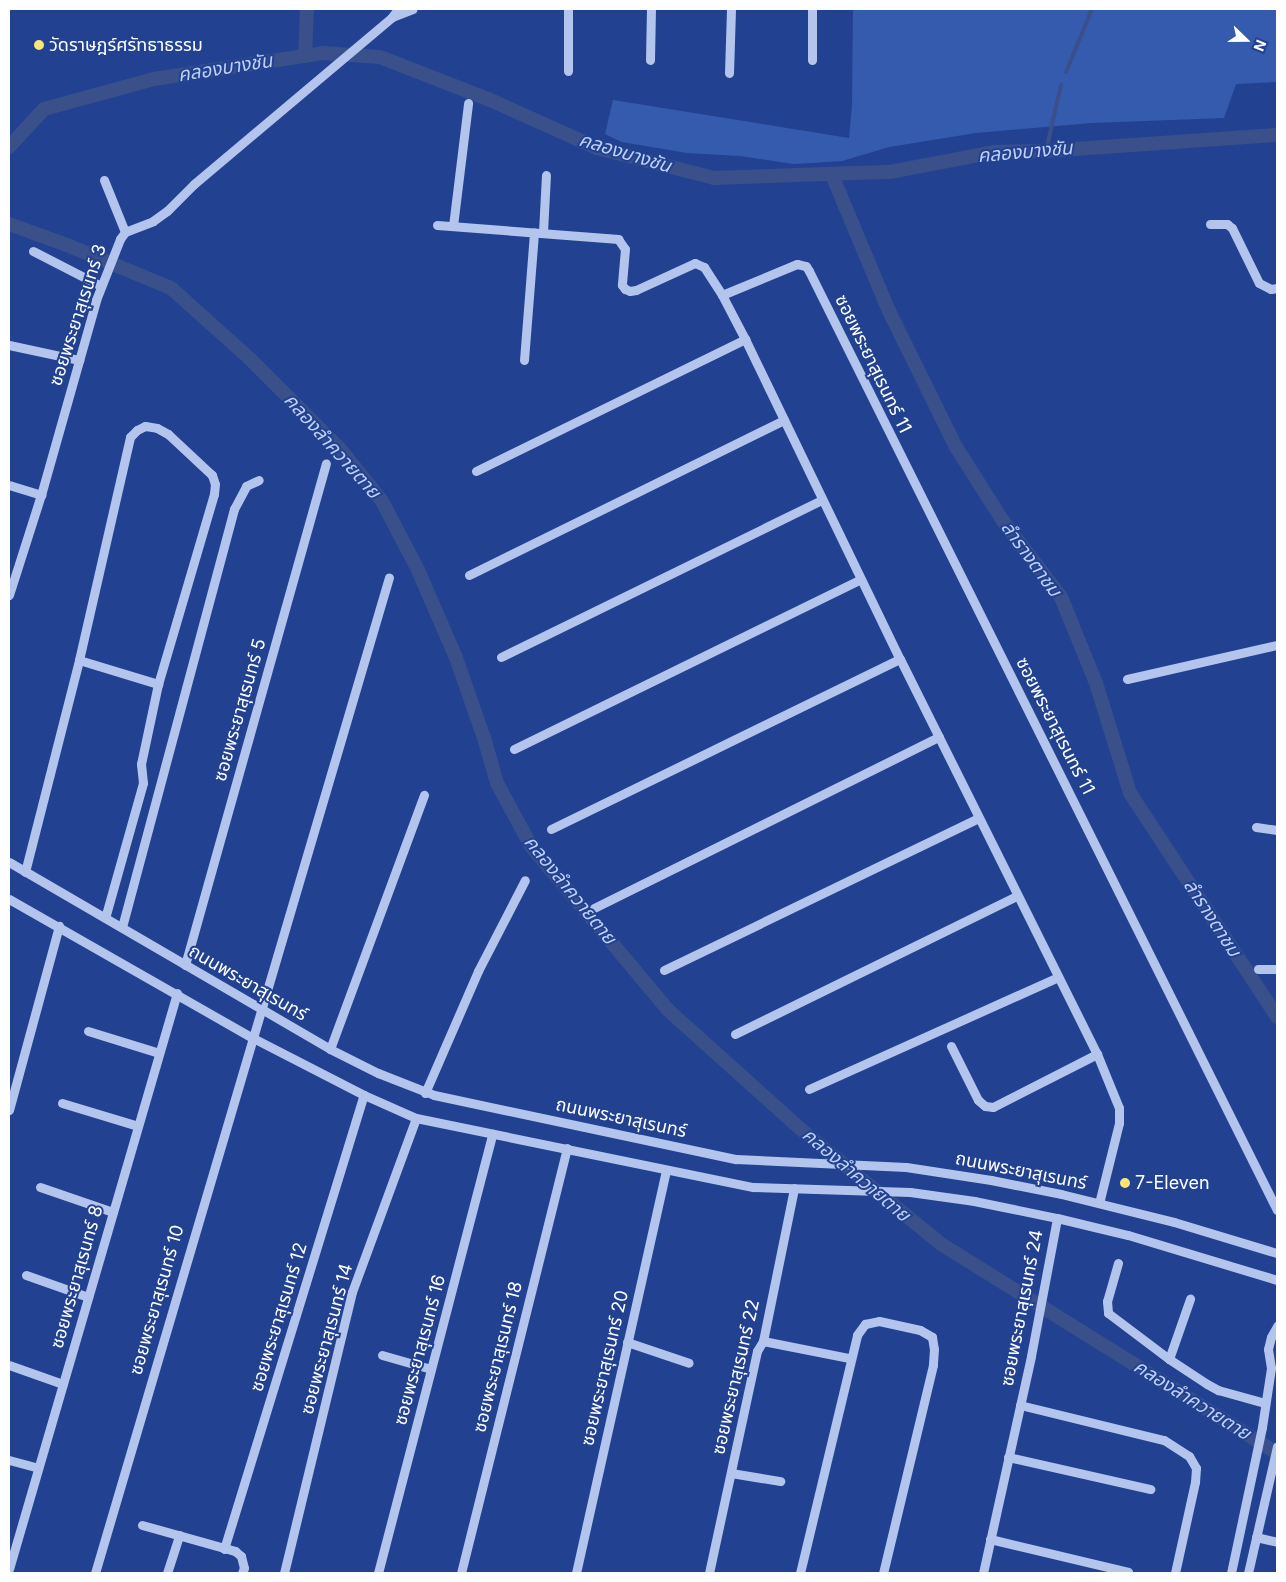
<!DOCTYPE html>
<meta charset="utf-8">
<style>
body{margin:0}
#map{position:relative;width:1286px;height:1582px;overflow:hidden;background:#224291;font-family:Inter,"Noto Sans Thai",sans-serif}
div>[style]{position:absolute}
.green>*{inset:0;background:#355baf}
.stream>*{height:4px;margin:-2px;padding:0 2px;transform-origin:2px;border-radius:2px;background:#39508b}
.canal>*{height:14px;margin:-7px;padding:0 7px;transform-origin:7px;border-radius:7px;background:#39508b}
.minor>*{height:9px;margin:-4.5px;padding:0 4.5px;transform-origin:4.5px;border-radius:4.5px;background:#b3c5ed}
.dots>*{width:14px;height:14px;translate:-50% -50%;box-sizing:border-box;border:2px solid #224291;border-radius:50%}
span{translate:-50% -50%;white-space:nowrap;text-align:center;line-height:1.15;-webkit-text-stroke:4px #224291;paint-order:stroke}
.poi-label{font-size:18px;color:#fff}
.left{translate:0 -50%;text-align:left}
.street-label{font-size:18px;color:#fff}
.water-label{font-size:19px;color:#bfd0f4;font-style:italic}
.frame{position:absolute;inset:0;border:10px solid #fff;pointer-events:none}
.north{position:absolute;left:1221px;top:15px;width:50px;height:50px;-webkit-text-stroke:4px #224291;paint-order:stroke;rotate:112deg;font-size:14px;font-weight:700;line-height:20px;text-align:center;color:#fff}
.north::after{content:'';display:block;margin:auto;width:18px;height:22px;background:#fff;clip-path:polygon(50% 0,100% 100%,50% 72%,0 100%)}
</style>
<div id="map">
<div class="green">
<div style="clip-path:polygon(853px 9px,1277px 9px,1277px 82px,1236px 84px,1224px 118px,1091px 123px,976px 133px,889px 147px,842px 161px,794px 164px,740px 156px,687px 153px,622px 142px,605px 134px,613px 100px,849px 138px,852px 106px)"></div>
</div>
<div class="stream">
<div style="left:1066px;top:72px;width:68px;rotate:-67.6deg"></div>
<div style="left:1046px;top:151px;width:68px;rotate:-77.2deg"></div>
</div>
<div class="canal">
<div style="left:305px;top:56px;width:47px;rotate:-87.6deg"></div>
<div style="left:9px;top:147px;width:52px;rotate:-47.4deg"></div>
<div style="left:44px;top:109px;width:114px;rotate:-15.3deg"></div>
<div style="left:154px;top:79px;width:171px;rotate:-8.7deg"></div>
<div style="left:323px;top:53px;width:57px;rotate:4deg"></div>
<div style="left:380px;top:57px;width:116px;rotate:21.3deg"></div>
<div style="left:488px;top:99px;width:120px;rotate:24.2deg"></div>
<div style="left:597px;top:148px;width:121px;rotate:14.4deg"></div>
<div style="left:714px;top:178px;width:176px;rotate:-2deg"></div>
<div style="left:890px;top:172px;width:107px;rotate:-10.8deg"></div>
<div style="left:995px;top:152px;width:51px;rotate:-1.1deg"></div>
<div style="left:1046px;top:151px;width:232px;rotate:-4deg"></div>
<div style="left:832px;top:175px;width:147px;rotate:67.3deg"></div>
<div style="left:889px;top:311px;width:152px;rotate:63.8deg"></div>
<div style="left:956px;top:447px;width:88px;rotate:57.6deg"></div>
<div style="left:1003px;top:521px;width:96px;rotate:52.7deg"></div>
<div style="left:1061px;top:597px;width:93px;rotate:67.9deg"></div>
<div style="left:1096px;top:683px;width:115px;rotate:72.8deg"></div>
<div style="left:1130px;top:793px;width:268px;rotate:56.7deg"></div>
<div style="left:9px;top:224px;width:62px;rotate:19.9deg"></div>
<div style="left:67px;top:245px;width:113px;rotate:22.5deg"></div>
<div style="left:171px;top:288px;width:105px;rotate:41.9deg"></div>
<div style="left:249px;top:358px;width:129px;rotate:45deg"></div>
<div style="left:340px;top:449px;width:67px;rotate:51.1deg"></div>
<div style="left:382px;top:501px;width:78px;rotate:62.4deg"></div>
<div style="left:418px;top:570px;width:96px;rotate:66.6deg"></div>
<div style="left:456px;top:658px;width:88px;rotate:70.7deg"></div>
<div style="left:485px;top:741px;width:44px;rotate:74.1deg"></div>
<div style="left:497px;top:783px;width:72px;rotate:61.6deg"></div>
<div style="left:531px;top:846px;width:214px;rotate:50.1deg"></div>
<div style="left:668px;top:1010px;width:184px;rotate:41.9deg"></div>
<div style="left:805px;top:1133px;width:176px;rotate:39.2deg"></div>
<div style="left:941px;top:1244px;width:396px;rotate:31.9deg"></div>
</div>
<div class="minor">
<div style="left:392px;top:17px;width:22px;rotate:-21deg"></div>
<div style="left:650px;top:60px;width:51px;rotate:-88.9deg"></div>
<div style="left:812px;top:60px;width:51px;rotate:-90deg"></div>
<div style="left:568px;top:71px;width:62px;rotate:-90deg"></div>
<div style="left:729px;top:73px;width:64px;rotate:-88.2deg"></div>
<div style="left:104px;top:180px;width:56px;rotate:68deg"></div>
<div style="left:1210px;top:224px;width:17px"></div>
<div style="left:1227px;top:224px;width:6px;rotate:39deg"></div>
<div style="left:1232px;top:228px;width:61px;rotate:63.9deg"></div>
<div style="left:1259px;top:283px;width:13px;rotate:27deg"></div>
<div style="left:1271px;top:289px;width:6px;rotate:-9deg"></div>
<div style="left:437px;top:225px;width:182px;rotate:4.4deg"></div>
<div style="left:618px;top:239px;width:12px;rotate:55deg"></div>
<div style="left:625px;top:249px;width:36px;rotate:95deg"></div>
<div style="left:622px;top:285px;width:5px;rotate:53deg"></div>
<div style="left:625px;top:289px;width:5px;rotate:22deg"></div>
<div style="left:630px;top:291px;width:6px;rotate:-9deg"></div>
<div style="left:636px;top:290px;width:65px;rotate:-24.6deg"></div>
<div style="left:695px;top:263px;width:10px;rotate:24deg"></div>
<div style="left:704px;top:267px;width:33px;rotate:57deg"></div>
<div style="left:722px;top:295px;width:50px;rotate:62.4deg"></div>
<div style="left:745px;top:339px;width:356px;rotate:64.2deg"></div>
<div style="left:900px;top:659px;width:441px;rotate:63.5deg"></div>
<div style="left:1097px;top:1054px;width:58px;rotate:67.8deg"></div>
<div style="left:1119px;top:1108px;width:15px;rotate:90deg"></div>
<div style="left:1119px;top:1123px;width:82px;rotate:104deg"></div>
<div style="left:453px;top:226px;width:124px;rotate:-83deg"></div>
<div style="left:543px;top:232px;width:57px;rotate:-87deg"></div>
<div style="left:33px;top:251px;width:76px;rotate:27.2deg"></div>
<div style="left:722px;top:295px;width:81px;rotate:-22.5deg"></div>
<div style="left:797px;top:264px;width:9px;rotate:13deg"></div>
<div style="left:806px;top:266px;width:6px;rotate:59deg"></div>
<div style="left:809px;top:271px;width:1049px;rotate:63.51deg"></div>
<div style="left:9px;top:345px;width:72px;rotate:12.1deg"></div>
<div style="left:524px;top:360px;width:128px;rotate:-85.5deg"></div>
<div style="left:476px;top:471px;width:300px;rotate:-26.1deg"></div>
<div style="left:9px;top:485px;width:34px;rotate:17deg"></div>
<div style="left:469px;top:575px;width:351px;rotate:-26.2deg"></div>
<div style="left:9px;top:595px;width:105px;rotate:-72.3deg"></div>
<div style="left:41px;top:495px;width:203px;rotate:-74.2deg"></div>
<div style="left:96px;top:300px;width:66px;rotate:-68.5deg"></div>
<div style="left:120px;top:239px;width:9px;rotate:-54deg"></div>
<div style="left:125px;top:232px;width:30px;rotate:-21deg"></div>
<div style="left:153px;top:221px;width:17px;rotate:-36deg"></div>
<div style="left:167px;top:211px;width:38px;rotate:-45deg"></div>
<div style="left:194px;top:184px;width:259px;rotate:-40.1deg"></div>
<div style="left:392px;top:17px;width:10px;rotate:-53deg"></div>
<div style="left:501px;top:657px;width:357px;rotate:-26.1deg"></div>
<div style="left:79px;top:660px;width:83px;rotate:16.9deg"></div>
<div style="left:1127px;top:679px;width:154px;rotate:-12.8deg"></div>
<div style="left:514px;top:749px;width:386px;rotate:-26.1deg"></div>
<div style="left:1256px;top:827px;width:21px;rotate:8deg"></div>
<div style="left:551px;top:829px;width:388px;rotate:-26deg"></div>
<div style="left:9px;top:862px;width:371px;rotate:30.2deg"></div>
<div style="left:330px;top:1049px;width:54px;rotate:26.6deg"></div>
<div style="left:378px;top:1073px;width:60px;rotate:21.4deg"></div>
<div style="left:434px;top:1095px;width:309px;rotate:12deg"></div>
<div style="left:736px;top:1159px;width:170px;rotate:2.7deg"></div>
<div style="left:906px;top:1167px;width:86px;rotate:8.7deg"></div>
<div style="left:991px;top:1180px;width:71px;rotate:11.3deg"></div>
<div style="left:1061px;top:1194px;width:116px;rotate:13.9deg"></div>
<div style="left:1174px;top:1222px;width:108px;rotate:16.8deg"></div>
<div style="left:25px;top:872px;width:219px;rotate:-75.7deg"></div>
<div style="left:79px;top:660px;width:229px;rotate:-77.1deg"></div>
<div style="left:130px;top:437px;width:10px;rotate:-45deg"></div>
<div style="left:137px;top:430px;width:9px;rotate:-27deg"></div>
<div style="left:145px;top:426px;width:12px;rotate:9deg"></div>
<div style="left:157px;top:428px;width:13px;rotate:29deg"></div>
<div style="left:168px;top:434px;width:60px;rotate:43deg"></div>
<div style="left:212px;top:475px;width:9px;rotate:72deg"></div>
<div style="left:215px;top:484px;width:10px;rotate:96deg"></div>
<div style="left:214px;top:494px;width:198px;rotate:106.4deg"></div>
<div style="left:158px;top:684px;width:82px;rotate:102deg"></div>
<div style="left:141px;top:764px;width:19px;rotate:84deg"></div>
<div style="left:143px;top:783px;width:140px;rotate:105.7deg"></div>
<div style="left:9px;top:899px;width:279px;rotate:29.7deg"></div>
<div style="left:251px;top:1037px;width:127px;rotate:27.2deg"></div>
<div style="left:364px;top:1095px;width:57px;rotate:23.9deg"></div>
<div style="left:416px;top:1118px;width:344px;rotate:11.6deg"></div>
<div style="left:753px;top:1187px;width:157px;rotate:1.8deg"></div>
<div style="left:910px;top:1192px;width:65px;rotate:8deg"></div>
<div style="left:974px;top:1201px;width:85px;rotate:11.6deg"></div>
<div style="left:1057px;top:1218px;width:73px;rotate:13.5deg"></div>
<div style="left:1128px;top:1235px;width:156px;rotate:16.8deg"></div>
<div style="left:594px;top:908px;width:385px;rotate:-26.4deg"></div>
<div style="left:122px;top:927px;width:433px;rotate:-75deg"></div>
<div style="left:234px;top:509px;width:26px;rotate:-62deg"></div>
<div style="left:246px;top:486px;width:14px;rotate:-25deg"></div>
<div style="left:185px;top:965px;width:521px;rotate:-74.31deg"></div>
<div style="left:1258px;top:969px;width:19px"></div>
<div style="left:664px;top:970px;width:349px;rotate:-25.8deg"></div>
<div style="left:88px;top:1031px;width:74px;rotate:17.2deg"></div>
<div style="left:735px;top:1034px;width:314px;rotate:-26.1deg"></div>
<div style="left:951px;top:1046px;width:60px;rotate:63.4deg"></div>
<div style="left:978px;top:1100px;width:9px;rotate:41deg"></div>
<div style="left:985px;top:1106px;width:8px;rotate:7deg"></div>
<div style="left:993px;top:1107px;width:117px;rotate:-27deg"></div>
<div style="left:330px;top:1049px;width:271px;rotate:-69.7deg"></div>
<div style="left:809px;top:1089px;width:273px;rotate:-24.2deg"></div>
<div style="left:425px;top:1093px;width:133px;rotate:-66.5deg"></div>
<div style="left:478px;top:971px;width:102px;rotate:-62.7deg"></div>
<div style="left:62px;top:1103px;width:79px;rotate:16.8deg"></div>
<div style="left:9px;top:1110px;width:191px;rotate:-74.8deg"></div>
<div style="left:40px;top:1187px;width:77px;rotate:18.9deg"></div>
<div style="left:1118px;top:1263px;width:40px;rotate:106deg"></div>
<div style="left:1107px;top:1301px;width:12px;rotate:85deg"></div>
<div style="left:1108px;top:1313px;width:76px;rotate:37deg"></div>
<div style="left:1169px;top:1359px;width:45px;rotate:33.3deg"></div>
<div style="left:1207px;top:1384px;width:13px;rotate:29deg"></div>
<div style="left:1218px;top:1390px;width:49px;rotate:15.5deg"></div>
<div style="left:26px;top:1275px;width:66px;rotate:19.5deg"></div>
<div style="left:763px;top:1341px;width:88px;rotate:11.2deg"></div>
<div style="left:627px;top:1342px;width:65px;rotate:18.7deg"></div>
<div style="left:382px;top:1355px;width:51px;rotate:15.9deg"></div>
<div style="left:1169px;top:1359px;width:64px;rotate:-70.7deg"></div>
<div style="left:9px;top:1365px;width:57px;rotate:19.4deg"></div>
<div style="left:1020px;top:1405px;width:148px;rotate:13.7deg"></div>
<div style="left:1164px;top:1440px;width:30px;rotate:33deg"></div>
<div style="left:1189px;top:1456px;width:14px;rotate:60deg"></div>
<div style="left:1196px;top:1468px;width:14px;rotate:94deg"></div>
<div style="left:1195px;top:1482px;width:93px;rotate:102.4deg"></div>
<div style="left:1008px;top:1457px;width:146px;rotate:12.7deg"></div>
<div style="left:9px;top:1460px;width:30px;rotate:15deg"></div>
<div style="left:731px;top:1473px;width:50px;rotate:9.3deg"></div>
<div style="left:142px;top:1525px;width:97px;rotate:15.6deg"></div>
<div style="left:235px;top:1551px;width:8px;rotate:40deg"></div>
<div style="left:241px;top:1556px;width:12px;rotate:76deg"></div>
<div style="left:244px;top:1568px;width:5px;rotate:112deg"></div>
<div style="left:1256px;top:1537px;width:22px;rotate:13deg"></div>
<div style="left:990px;top:1539px;width:142px;rotate:13.4deg"></div>
<div style="left:224px;top:1549px;width:475px;rotate:-72.9deg"></div>
<div style="left:9px;top:1569px;width:600px;rotate:-73.74deg"></div>
<div style="left:95px;top:1573px;width:1038px;rotate:-73.55deg"></div>
<div style="left:167px;top:1573px;width:40px;rotate:-72deg"></div>
<div style="left:284px;top:1573px;width:289px;rotate:-76.4deg"></div>
<div style="left:352px;top:1292px;width:185px;rotate:-69.8deg"></div>
<div style="left:378px;top:1573px;width:454px;rotate:-75.4deg"></div>
<div style="left:461px;top:1573px;width:438px;rotate:-76deg"></div>
<div style="left:576px;top:1573px;width:413px;rotate:-77.4deg"></div>
<div style="left:709px;top:1573px;width:227px;rotate:-77.8deg"></div>
<div style="left:757px;top:1351px;width:12px;rotate:-59deg"></div>
<div style="left:763px;top:1341px;width:156px;rotate:-78.5deg"></div>
<div style="left:800px;top:1573px;width:245px;rotate:-76.5deg"></div>
<div style="left:857px;top:1335px;width:14px;rotate:-54deg"></div>
<div style="left:865px;top:1324px;width:14px;rotate:-12deg"></div>
<div style="left:879px;top:1321px;width:42px;rotate:12.4deg"></div>
<div style="left:920px;top:1330px;width:14px;rotate:30deg"></div>
<div style="left:932px;top:1337px;width:12px;rotate:81deg"></div>
<div style="left:934px;top:1349px;width:16px;rotate:94deg"></div>
<div style="left:933px;top:1365px;width:214px;rotate:103.5deg"></div>
<div style="left:983px;top:1573px;width:222px;rotate:-77.5deg"></div>
<div style="left:1031px;top:1356px;width:140px;rotate:-79.3deg"></div>
<div style="left:1231px;top:1573px;width:149px;rotate:-78deg"></div>
<div style="left:1262px;top:1427px;width:60px;rotate:-81.3deg"></div>
<div style="left:1271px;top:1368px;width:19px;rotate:-99deg"></div>
<div style="left:1268px;top:1349px;width:12px;rotate:-76deg"></div>
<div style="left:1271px;top:1337px;width:13px;rotate:-61deg"></div>
<div style="left:1248px;top:1573px;width:130px;rotate:-77.1deg"></div>
</div>
<div class="dots">
<div style="left:39px;top:45px;background:#f9e675"></div>
<div style="left:1125px;top:1183px;background:#f9e675"></div>
</div>
<div class="poi-label">
<span class="left" style="left:49px;top:45px">วัดราษฎร์ศรัทธาธรรม</span>
<span class="left" style="left:1135px;top:1183px">7-Eleven</span>
</div>
<div class="street-label">
<span style="left:78px;top:315px;rotate:-72deg">ซอยพระยาสุเรนทร์ 3</span>
<span style="left:873px;top:364px;rotate:64deg">ซอยพระยาสุเรนทร์ 11</span>
<span style="left:240px;top:710px;rotate:-74deg">ซอยพระยาสุเรนทร์ 5</span>
<span style="left:1055px;top:726px;rotate:63deg">ซอยพระยาสุเรนทร์ 11</span>
<span style="left:248px;top:983px;rotate:30deg">ถนนพระยาสุเรนทร์</span>
<span style="left:621px;top:1118px;rotate:12deg">ถนนพระยาสุเรนทร์</span>
<span style="left:1021px;top:1171px;rotate:11deg">ถนนพระยาสุเรนทร์</span>
<span style="left:77px;top:1277px;rotate:-74deg">ซอยพระยาสุเรนทร์ 8</span>
<span style="left:157px;top:1300px;rotate:-74deg">ซอยพระยาสุเรนทร์ 10</span>
<span style="left:1022px;top:1308px;rotate:-79deg">ซอยพระยาสุเรนทร์ 24</span>
<span style="left:279px;top:1317px;rotate:-73deg">ซอยพระยาสุเรนทร์ 12</span>
<span style="left:327px;top:1339px;rotate:-75deg">ซอยพระยาสุเรนทร์ 14</span>
<span style="left:420px;top:1350px;rotate:-75deg">ซอยพระยาสุเรนทร์ 16</span>
<span style="left:498px;top:1357px;rotate:-76deg">ซอยพระยาสุเรนทร์ 18</span>
<span style="left:605px;top:1368px;rotate:-77deg">ซอยพระยาสุเรนทร์ 20</span>
<span style="left:736px;top:1377px;rotate:-77deg">ซอยพระยาสุเรนทร์ 22</span>
</div>
<div class="water-label">
<span style="left:225px;top:68px;rotate:-9deg">คลองบางชัน</span>
<span style="left:1025px;top:152px;rotate:-5deg">คลองบางชัน</span>
<span style="left:625px;top:153px;rotate:17deg">คลองบางชัน</span>
<span style="left:332px;top:446px;rotate:48deg">คลองลำควายตาย</span>
<span style="left:1031px;top:559px;rotate:54deg">ลำรางตาชม</span>
<span style="left:570px;top:890px;rotate:51deg">คลองลำควายตาย</span>
<span style="left:1212px;top:918px;rotate:57deg">ลำรางตาชม</span>
<span style="left:856px;top:1175px;rotate:40deg">คลองลำควายตาย</span>
<span style="left:1192px;top:1400px;rotate:32deg">คลองลำควายตาย</span>
</div>
<div class="frame"></div>
<div class="north">N</div>
</div>
